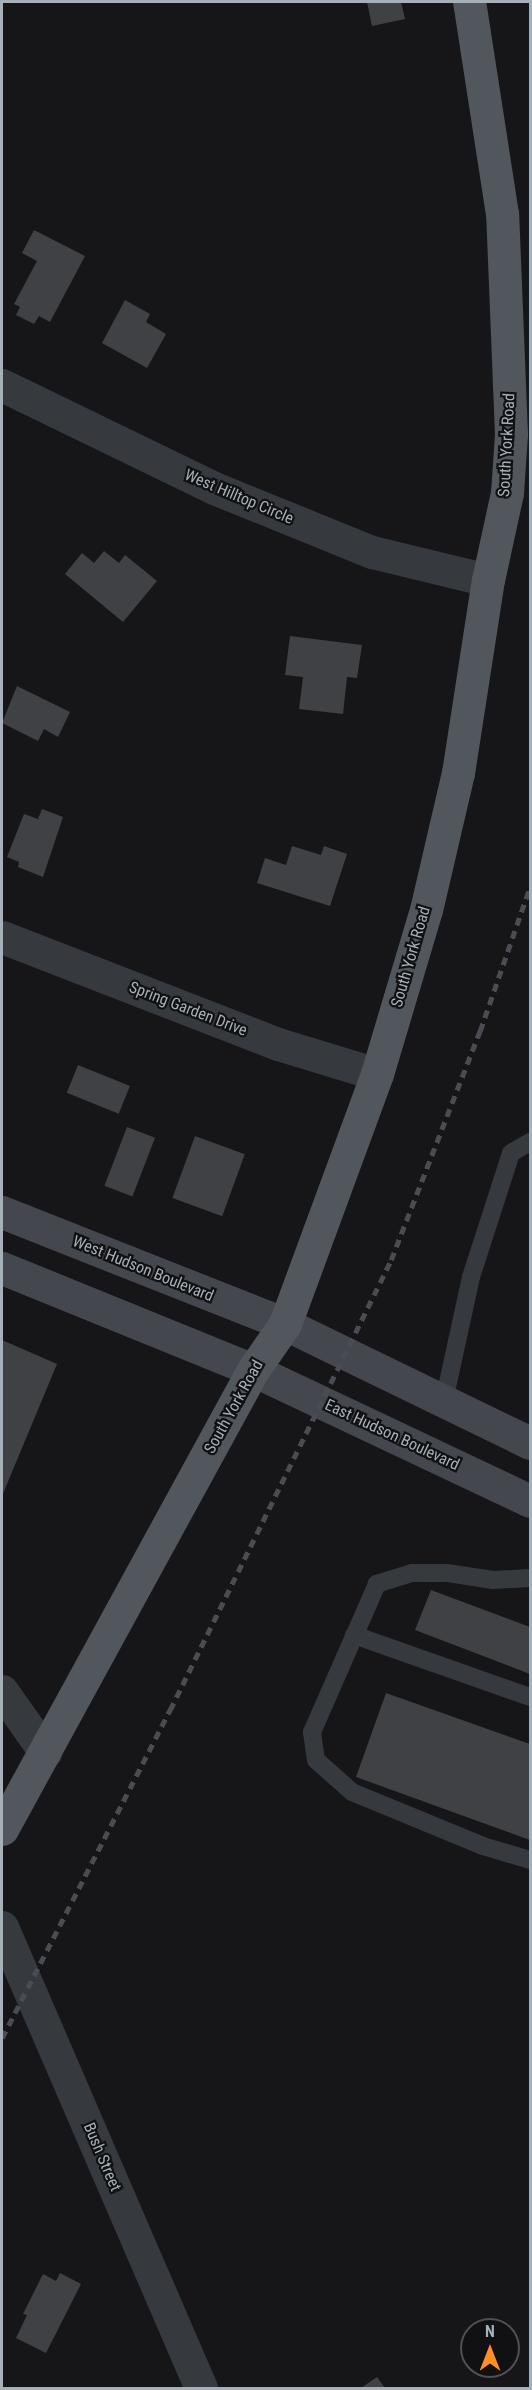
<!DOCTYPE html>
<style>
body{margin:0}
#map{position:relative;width:532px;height:2390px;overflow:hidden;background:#161618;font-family:"Roboto Condensed",sans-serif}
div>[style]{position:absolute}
.building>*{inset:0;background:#404145;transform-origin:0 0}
.lane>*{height:18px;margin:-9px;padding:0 9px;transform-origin:9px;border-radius:9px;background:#36393e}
.street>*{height:33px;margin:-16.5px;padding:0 16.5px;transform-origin:16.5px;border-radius:16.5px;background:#36393e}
.secondary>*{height:33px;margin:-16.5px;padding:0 16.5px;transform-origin:16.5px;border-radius:16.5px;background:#44484e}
.primary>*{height:33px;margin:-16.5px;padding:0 16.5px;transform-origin:16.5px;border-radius:16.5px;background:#52565d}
.rail>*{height:4.5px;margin-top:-2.25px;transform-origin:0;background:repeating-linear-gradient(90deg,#494d53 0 8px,transparent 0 14px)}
span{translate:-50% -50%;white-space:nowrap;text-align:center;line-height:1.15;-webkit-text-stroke:4.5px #111113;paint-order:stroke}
.street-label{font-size:16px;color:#a6b0b9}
.frame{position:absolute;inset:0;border:3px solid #a6b0b9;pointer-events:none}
.north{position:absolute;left:460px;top:2318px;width:60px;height:60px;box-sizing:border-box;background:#111113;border:2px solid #4d5155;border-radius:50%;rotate:0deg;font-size:16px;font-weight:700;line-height:24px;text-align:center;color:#a6b0b9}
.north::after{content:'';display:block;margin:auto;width:21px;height:27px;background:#ff8e27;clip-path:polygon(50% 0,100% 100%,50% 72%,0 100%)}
</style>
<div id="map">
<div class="building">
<div style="clip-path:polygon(367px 2px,401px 2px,405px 19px,372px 26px)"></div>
<div style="clip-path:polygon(34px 230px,85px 256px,50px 322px,39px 316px,34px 324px,16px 315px,20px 307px,14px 304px,37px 261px,22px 253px)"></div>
<div style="clip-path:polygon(125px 300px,150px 314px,146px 322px,166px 334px,147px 368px,102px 343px)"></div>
<div style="clip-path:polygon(104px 551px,119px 563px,125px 555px,157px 581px,123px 622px,65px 574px,82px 553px,94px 563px)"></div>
<div style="clip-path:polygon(290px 636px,362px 645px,357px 678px,347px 677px,343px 714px,299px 709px,303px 677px,285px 675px)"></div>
<div style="clip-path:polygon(17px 686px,70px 712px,58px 737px,44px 729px,38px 741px,2px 723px)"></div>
<div style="clip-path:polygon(42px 809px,63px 817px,43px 877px,18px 867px,19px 862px,7px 857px,24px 814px,38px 819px)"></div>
<div style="clip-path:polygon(292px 846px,321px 855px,324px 846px,347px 854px,330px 906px,257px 883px,265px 858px,286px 865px)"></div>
<div style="left:78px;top:1065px;width:56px;height:30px;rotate:22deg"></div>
<div style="left:127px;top:1127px;width:30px;height:63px;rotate:21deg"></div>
<div style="left:195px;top:1136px;width:53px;height:66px;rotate:20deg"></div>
<div style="clip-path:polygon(2px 1340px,57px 1364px,2px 1496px)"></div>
<div style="clip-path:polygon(431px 1590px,530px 1627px,530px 1674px,415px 1630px)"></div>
<div style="clip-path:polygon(386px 1693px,530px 1744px,530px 1840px,356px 1777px)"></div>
<div style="clip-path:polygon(60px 2273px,81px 2284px,46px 2353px,16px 2338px,27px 2315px,23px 2314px,43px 2274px,56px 2281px)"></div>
<div style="clip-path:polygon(377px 2377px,385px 2388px,361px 2388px)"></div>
</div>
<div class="lane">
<div style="left:444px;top:1401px;width:127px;rotate:-77.7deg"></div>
<div style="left:471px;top:1277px;width:130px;rotate:-72.1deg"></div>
<div style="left:511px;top:1153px;width:22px;rotate:-30deg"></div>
<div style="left:530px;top:1578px;width:37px;rotate:177deg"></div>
<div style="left:493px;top:1580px;width:47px;rotate:-171.3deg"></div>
<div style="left:447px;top:1573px;width:35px;rotate:180deg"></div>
<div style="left:412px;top:1573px;width:37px;rotate:163deg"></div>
<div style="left:377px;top:1584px;width:162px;rotate:113.7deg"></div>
<div style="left:312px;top:1732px;width:28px;rotate:82deg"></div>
<div style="left:316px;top:1760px;width:48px;rotate:41.6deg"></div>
<div style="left:352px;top:1792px;width:142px;rotate:22.4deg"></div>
<div style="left:483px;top:1846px;width:49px;rotate:16.6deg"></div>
<div style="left:354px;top:1635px;width:187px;rotate:19.4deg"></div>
</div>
<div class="street">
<div style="left:2px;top:385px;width:236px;rotate:25.9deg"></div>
<div style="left:214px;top:488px;width:170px;rotate:22.1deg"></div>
<div style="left:372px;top:552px;width:119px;rotate:13.6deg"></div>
<div style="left:2px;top:937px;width:296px;rotate:21.2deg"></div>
<div style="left:278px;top:1044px;width:103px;rotate:16.9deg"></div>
<div style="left:2px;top:1691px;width:75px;rotate:54.8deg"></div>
<div style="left:2px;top:1927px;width:502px;rotate:66.65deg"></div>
</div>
<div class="secondary">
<div style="left:2px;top:1212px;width:304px;rotate:21.6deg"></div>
<div style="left:285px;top:1324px;width:272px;rotate:25.9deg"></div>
<div style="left:2px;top:1268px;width:271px;rotate:22.1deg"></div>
<div style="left:253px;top:1370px;width:306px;rotate:25.3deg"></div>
</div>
<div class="primary">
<div style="left:2px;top:1829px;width:523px;rotate:-61.33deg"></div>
<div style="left:253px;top:1370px;width:56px;rotate:-55.2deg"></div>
<div style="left:285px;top:1324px;width:266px;rotate:-69.8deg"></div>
<div style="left:377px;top:1074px;width:171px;rotate:-73.4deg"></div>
<div style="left:426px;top:910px;width:141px;rotate:-76.9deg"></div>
<div style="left:458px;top:773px;width:195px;rotate:-81.2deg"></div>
<div style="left:488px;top:580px;width:89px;rotate:-77.7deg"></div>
<div style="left:507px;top:493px;width:59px;rotate:-86.1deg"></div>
<div style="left:511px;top:434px;width:220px;rotate:-92.3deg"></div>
<div style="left:502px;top:214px;width:215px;rotate:-98.8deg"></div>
</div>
<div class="rail">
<div style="left:2px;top:2038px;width:369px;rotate:-62.9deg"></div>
<div style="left:170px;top:1710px;width:501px;rotate:-63.84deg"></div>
<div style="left:391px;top:1260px;width:246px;rotate:-68.8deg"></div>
<div style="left:480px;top:1031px;width:152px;rotate:-70.9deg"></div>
</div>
<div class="street-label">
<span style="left:507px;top:445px;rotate:-87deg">South York Road</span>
<span style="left:239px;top:497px;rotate:23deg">West Hilltop Circle</span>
<span style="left:411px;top:957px;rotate:-74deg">South York Road</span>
<span style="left:188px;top:1009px;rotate:21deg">Spring Garden Drive</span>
<span style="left:143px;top:1269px;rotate:22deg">West Hudson Boulevard</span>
<span style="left:234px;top:1407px;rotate:-61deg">South York Road</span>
<span style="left:392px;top:1435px;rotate:25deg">East Hudson Boulevard</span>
<span style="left:102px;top:2157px;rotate:67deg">Bush Street</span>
</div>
<div class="frame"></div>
<div class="north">N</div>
</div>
